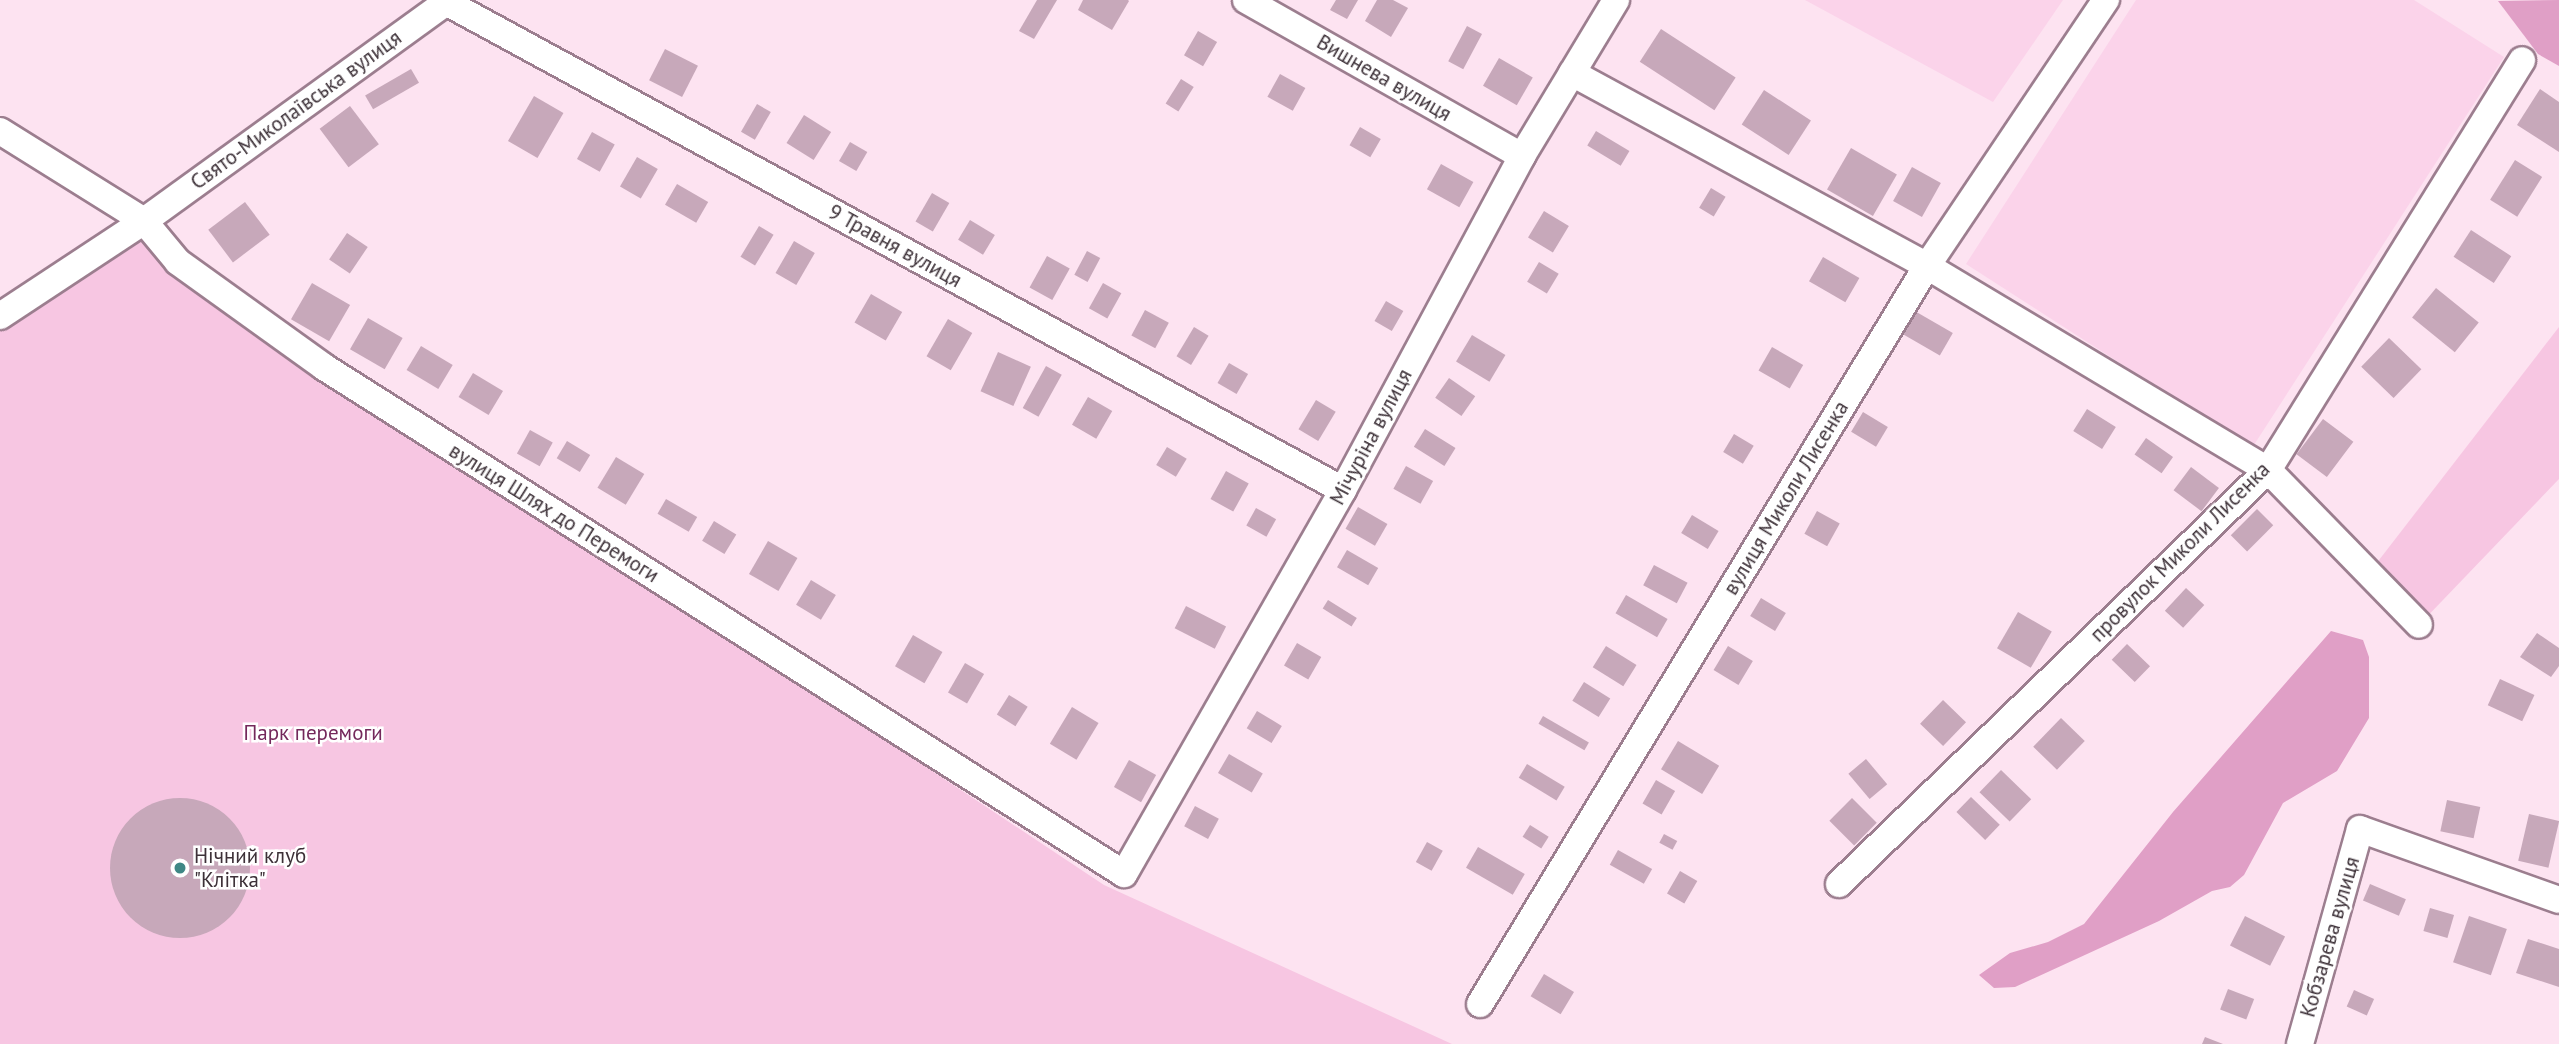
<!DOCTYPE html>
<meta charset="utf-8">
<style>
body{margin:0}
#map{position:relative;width:2559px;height:1044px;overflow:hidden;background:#fde3f1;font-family:"PT Sans",sans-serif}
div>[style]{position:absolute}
.built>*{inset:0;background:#fbd3ea}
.green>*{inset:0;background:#f7c6e2}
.forest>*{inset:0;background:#e09fc6}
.building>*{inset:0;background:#c7a8ba;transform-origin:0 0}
.round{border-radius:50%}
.roads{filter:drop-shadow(2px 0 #9c7e8f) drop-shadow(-2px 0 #9c7e8f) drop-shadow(0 2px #9c7e8f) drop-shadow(0 -2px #9c7e8f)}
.minor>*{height:26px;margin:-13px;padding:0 13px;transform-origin:13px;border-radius:13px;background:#fff}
.dots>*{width:19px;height:19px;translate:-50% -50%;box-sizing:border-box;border:4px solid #fff;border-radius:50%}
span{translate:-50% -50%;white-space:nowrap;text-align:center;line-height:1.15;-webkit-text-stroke:5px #fff;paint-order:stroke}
.street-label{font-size:21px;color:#3d3138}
.park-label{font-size:21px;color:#74285b}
.poi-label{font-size:21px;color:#3d3138}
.left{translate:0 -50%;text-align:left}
</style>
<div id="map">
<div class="built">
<div style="clip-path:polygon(1805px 0,2063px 0,1993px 102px)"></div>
<div style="clip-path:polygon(2136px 0,2414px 0,2504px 57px,2252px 448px,1966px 264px)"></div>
</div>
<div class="green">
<div style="clip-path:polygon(144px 221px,324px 367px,1104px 885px,1452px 1044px,0 1044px,0 316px)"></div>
<div style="clip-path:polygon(2559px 327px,2559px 479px,2419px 625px,2369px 573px)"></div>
</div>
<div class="forest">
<div style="clip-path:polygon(2559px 0,2559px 66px,2538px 54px,2498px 1px)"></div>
<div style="clip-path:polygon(2331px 631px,2363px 640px,2369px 657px,2369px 718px,2337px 771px,2283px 803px,2244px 875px,2230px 887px,2212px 891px,2159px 921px,2015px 987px,1994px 988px,1979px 975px,2010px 953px,2048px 942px,2084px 924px,2173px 812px)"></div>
</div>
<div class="building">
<div style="clip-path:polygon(1037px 0,1057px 0,1034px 39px,1019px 31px)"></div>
<div style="clip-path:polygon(1083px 0,1128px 0,1129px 1px,1112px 30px,1078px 10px)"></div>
<div style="clip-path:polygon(1336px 0,1358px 0,1347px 19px,1330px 10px)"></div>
<div style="clip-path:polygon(1377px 0,1393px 0,1408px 8px,1391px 37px,1365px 21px)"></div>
<div style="left:1467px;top:26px;width:17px;height:40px;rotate:28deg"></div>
<div style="left:1661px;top:29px;width:89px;height:39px;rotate:33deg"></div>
<div style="left:1198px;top:31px;width:22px;height:28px;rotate:30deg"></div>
<div style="left:665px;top:49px;width:37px;height:35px;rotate:27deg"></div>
<div style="left:1499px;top:58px;width:39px;height:32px;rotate:30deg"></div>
<div style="left:411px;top:69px;width:16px;height:53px;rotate:60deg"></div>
<div style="left:1280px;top:74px;width:29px;height:26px;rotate:29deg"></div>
<div style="left:1181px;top:79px;width:15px;height:29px;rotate:32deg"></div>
<div style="clip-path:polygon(2540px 89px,2559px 102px,2559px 152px,2517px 125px)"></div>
<div style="left:1764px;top:90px;width:56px;height:41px;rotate:33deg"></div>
<div style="left:534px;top:96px;width:34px;height:52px;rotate:30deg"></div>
<div style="left:757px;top:104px;width:16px;height:32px;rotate:30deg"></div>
<div style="left:350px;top:106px;width:48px;height:38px;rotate:53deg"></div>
<div style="left:804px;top:115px;width:32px;height:33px;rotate:32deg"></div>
<div style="left:1360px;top:127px;width:24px;height:21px;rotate:30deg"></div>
<div style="left:1596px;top:131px;width:39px;height:17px;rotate:31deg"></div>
<div style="left:592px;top:132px;width:26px;height:31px;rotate:29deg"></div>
<div style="left:850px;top:142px;width:20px;height:22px;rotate:30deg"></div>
<div style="left:1851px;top:148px;width:53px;height:48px;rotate:30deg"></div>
<div style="left:637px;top:157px;width:24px;height:34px;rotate:30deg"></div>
<div style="left:2515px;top:160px;width:32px;height:47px;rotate:32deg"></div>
<div style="left:1441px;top:164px;width:37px;height:29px;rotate:29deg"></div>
<div style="left:1912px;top:167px;width:33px;height:39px;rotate:29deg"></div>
<div style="left:677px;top:184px;width:36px;height:24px;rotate:30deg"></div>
<div style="left:1711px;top:188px;width:17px;height:23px;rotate:31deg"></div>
<div style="left:932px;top:193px;width:20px;height:33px;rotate:30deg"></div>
<div style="left:245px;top:202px;width:41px;height:46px;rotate:53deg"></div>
<div style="left:1544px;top:211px;width:29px;height:31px;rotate:31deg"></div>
<div style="left:970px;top:220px;width:29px;height:23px;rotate:31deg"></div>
<div style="left:759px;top:226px;width:17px;height:36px;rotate:31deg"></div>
<div style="left:2471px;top:230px;width:48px;height:32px;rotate:33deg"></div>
<div style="left:347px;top:233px;width:25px;height:32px;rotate:34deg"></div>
<div style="left:794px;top:241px;width:24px;height:37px;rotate:30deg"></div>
<div style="left:1087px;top:251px;width:15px;height:27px;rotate:28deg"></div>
<div style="left:1047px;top:256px;width:26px;height:36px;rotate:29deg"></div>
<div style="left:1823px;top:257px;width:42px;height:28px;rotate:30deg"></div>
<div style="left:1539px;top:262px;width:23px;height:23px;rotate:31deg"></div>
<div style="left:312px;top:283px;width:44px;height:42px;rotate:30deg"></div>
<div style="left:1103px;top:283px;width:21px;height:29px;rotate:29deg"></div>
<div style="left:2436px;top:288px;width:55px;height:38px;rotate:39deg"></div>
<div style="left:871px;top:294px;width:36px;height:33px;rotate:30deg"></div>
<div style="left:1386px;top:301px;width:20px;height:23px;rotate:30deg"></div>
<div style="left:1145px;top:310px;width:27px;height:29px;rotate:28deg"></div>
<div style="left:1913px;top:310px;width:46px;height:26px;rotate:30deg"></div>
<div style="left:368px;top:318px;width:40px;height:36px;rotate:30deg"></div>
<div style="left:948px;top:319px;width:28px;height:43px;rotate:30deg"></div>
<div style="left:1194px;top:327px;width:17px;height:34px;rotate:31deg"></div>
<div style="left:1472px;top:335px;width:39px;height:31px;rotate:31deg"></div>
<div style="left:2389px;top:338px;width:45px;height:40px;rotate:44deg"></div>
<div style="left:421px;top:346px;width:37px;height:28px;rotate:31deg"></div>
<div style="left:1772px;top:347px;width:36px;height:27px;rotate:30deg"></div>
<div style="left:998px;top:352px;width:36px;height:43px;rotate:24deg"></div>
<div style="left:1229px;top:363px;width:22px;height:23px;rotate:30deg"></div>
<div style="left:1046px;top:366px;width:18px;height:48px;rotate:29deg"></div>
<div style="left:473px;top:373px;width:35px;height:28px;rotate:31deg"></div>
<div style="left:1449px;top:378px;width:32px;height:24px;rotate:35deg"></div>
<div style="left:1088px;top:397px;width:28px;height:32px;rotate:30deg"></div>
<div style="left:1316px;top:400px;width:23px;height:34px;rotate:31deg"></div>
<div style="left:2087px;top:409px;width:34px;height:26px;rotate:32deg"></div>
<div style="left:1863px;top:412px;width:29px;height:23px;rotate:31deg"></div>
<div style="left:2323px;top:419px;width:38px;height:44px;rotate:37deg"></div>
<div style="left:1425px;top:429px;width:36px;height:21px;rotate:32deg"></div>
<div style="left:530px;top:430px;width:26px;height:27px;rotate:29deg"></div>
<div style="left:1734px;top:434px;width:23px;height:21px;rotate:31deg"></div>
<div style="left:2146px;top:438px;width:33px;height:20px;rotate:35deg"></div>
<div style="left:567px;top:441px;width:27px;height:20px;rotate:31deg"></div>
<div style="left:1167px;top:447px;width:23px;height:21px;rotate:31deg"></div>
<div style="left:616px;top:457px;width:33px;height:36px;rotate:31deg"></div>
<div style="left:1406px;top:466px;width:31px;height:26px;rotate:29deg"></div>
<div style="left:2191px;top:467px;width:35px;height:29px;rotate:37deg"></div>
<div style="left:1226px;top:471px;width:26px;height:32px;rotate:29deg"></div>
<div style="left:666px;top:499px;width:36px;height:17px;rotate:30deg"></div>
<div style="left:1358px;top:507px;width:34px;height:25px;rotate:30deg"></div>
<div style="left:1256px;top:508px;width:23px;height:20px;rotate:29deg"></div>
<div style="left:2257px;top:509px;width:23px;height:37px;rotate:45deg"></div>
<div style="left:1817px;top:511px;width:26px;height:26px;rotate:29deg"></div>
<div style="left:1692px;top:515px;width:31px;height:21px;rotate:31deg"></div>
<div style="left:714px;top:521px;width:26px;height:23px;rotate:31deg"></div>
<div style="left:768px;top:541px;width:34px;height:38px;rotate:30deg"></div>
<div style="left:1347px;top:550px;width:36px;height:20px;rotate:30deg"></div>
<div style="left:1654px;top:565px;width:38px;height:23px;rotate:28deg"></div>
<div style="left:811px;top:580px;width:29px;height:29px;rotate:31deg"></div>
<div style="left:2186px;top:588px;width:25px;height:31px;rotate:43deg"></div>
<div style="left:1626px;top:595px;width:48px;height:21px;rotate:30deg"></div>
<div style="left:1761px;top:598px;width:29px;height:21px;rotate:31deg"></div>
<div style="left:1328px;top:600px;width:34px;height:10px;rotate:32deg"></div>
<div style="left:1186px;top:606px;width:45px;height:25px;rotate:27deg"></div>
<div style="left:2018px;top:612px;width:39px;height:42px;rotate:30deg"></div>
<div style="clip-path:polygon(2537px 633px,2559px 648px,2559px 666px,2551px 677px,2520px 657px)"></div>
<div style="left:913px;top:635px;width:34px;height:36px;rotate:30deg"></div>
<div style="left:1297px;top:643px;width:28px;height:26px;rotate:30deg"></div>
<div style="left:2127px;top:644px;width:32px;height:22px;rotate:44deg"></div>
<div style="left:1606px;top:646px;width:36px;height:25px;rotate:32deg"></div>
<div style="left:1728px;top:646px;width:29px;height:28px;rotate:31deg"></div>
<div style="left:965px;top:663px;width:22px;height:34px;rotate:30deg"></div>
<div style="left:2500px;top:679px;width:38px;height:29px;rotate:25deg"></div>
<div style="left:1584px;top:682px;width:31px;height:22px;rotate:32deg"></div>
<div style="left:1009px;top:695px;width:22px;height:23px;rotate:32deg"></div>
<div style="left:1943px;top:700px;width:32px;height:33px;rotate:44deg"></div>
<div style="left:1072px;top:707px;width:31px;height:43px;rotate:31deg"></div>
<div style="left:1257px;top:711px;width:29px;height:20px;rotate:31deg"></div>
<div style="left:1543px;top:716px;width:53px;height:9px;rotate:30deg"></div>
<div style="left:2061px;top:718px;width:33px;height:40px;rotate:44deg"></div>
<div style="left:1678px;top:741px;width:48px;height:33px;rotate:31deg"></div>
<div style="left:1229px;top:754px;width:39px;height:22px;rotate:30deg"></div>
<div style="left:1866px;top:759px;width:33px;height:23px;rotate:50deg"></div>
<div style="left:1129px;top:760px;width:31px;height:31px;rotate:29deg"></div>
<div style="left:1527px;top:764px;width:44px;height:16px;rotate:31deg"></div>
<div style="left:2001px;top:770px;width:42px;height:31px;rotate:44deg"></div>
<div style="left:1656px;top:780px;width:22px;height:27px;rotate:30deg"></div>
<div style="left:1971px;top:797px;width:40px;height:21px;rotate:44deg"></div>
<div style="left:1852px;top:798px;width:35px;height:32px;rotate:45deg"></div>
<div class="round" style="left:110px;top:798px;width:140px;height:140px"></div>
<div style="left:2447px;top:800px;width:34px;height:32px;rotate:12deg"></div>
<div style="left:1195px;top:806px;width:27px;height:23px;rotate:28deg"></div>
<div style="left:2529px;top:814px;width:31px;height:48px;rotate:13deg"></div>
<div style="left:1530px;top:825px;width:22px;height:14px;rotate:32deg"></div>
<div style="left:1664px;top:834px;width:15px;height:10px;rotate:28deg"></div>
<div style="left:1427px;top:842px;width:18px;height:23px;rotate:29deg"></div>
<div style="left:1478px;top:847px;width:54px;height:24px;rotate:30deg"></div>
<div style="left:1618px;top:850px;width:39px;height:17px;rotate:29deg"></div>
<div style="left:1680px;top:871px;width:20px;height:26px;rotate:30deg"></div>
<div style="left:2370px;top:884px;width:39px;height:18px;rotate:23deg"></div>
<div style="left:2430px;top:908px;width:25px;height:24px;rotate:16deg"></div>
<div style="left:2245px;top:916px;width:45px;height:33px;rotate:27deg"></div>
<div style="left:2469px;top:916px;width:40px;height:49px;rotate:19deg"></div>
<div style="clip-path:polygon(2528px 939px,2559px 949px,2559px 987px,2516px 973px)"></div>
<div style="left:1544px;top:974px;width:35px;height:26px;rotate:31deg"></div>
<div style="left:2228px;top:989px;width:28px;height:22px;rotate:21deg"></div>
<div style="left:2354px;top:990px;width:22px;height:18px;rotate:24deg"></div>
<div style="clip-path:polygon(2205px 1037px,2223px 1044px,2202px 1044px)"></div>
</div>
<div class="roads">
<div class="minor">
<div style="left:1246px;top:0;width:317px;rotate:29.5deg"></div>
<div style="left:446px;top:2px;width:1021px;rotate:28.55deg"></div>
<div style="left:1572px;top:73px;width:404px;rotate:28.5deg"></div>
<div style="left:1927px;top:266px;width:397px;rotate:30.9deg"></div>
<div style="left:2268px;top:470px;width:216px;rotate:45.7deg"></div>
<div style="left:0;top:131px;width:170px;rotate:32deg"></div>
<div style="left:144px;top:221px;width:53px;rotate:50.3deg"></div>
<div style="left:178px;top:262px;width:180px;rotate:35.7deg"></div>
<div style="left:324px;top:367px;width:947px;rotate:32.36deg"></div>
<div style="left:1124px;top:874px;width:442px;rotate:-60.3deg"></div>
<div style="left:1343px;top:490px;width:379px;rotate:-61.8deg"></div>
<div style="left:1522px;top:156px;width:182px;rotate:-58.9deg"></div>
<div style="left:0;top:316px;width:173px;rotate:-33.4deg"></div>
<div style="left:144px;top:221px;width:377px;rotate:-35.9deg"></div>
<div style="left:1839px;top:884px;width:596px;rotate:-43.98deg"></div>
<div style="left:2268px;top:470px;width:482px;rotate:-58.2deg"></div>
<div style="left:1480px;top:1004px;width:863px;rotate:-58.8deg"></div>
<div style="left:1927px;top:266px;width:321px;rotate:-56.1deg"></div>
<div style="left:2300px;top:1044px;width:223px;rotate:-74.4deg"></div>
<div style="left:2360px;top:829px;width:211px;rotate:19.6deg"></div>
</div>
</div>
<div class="dots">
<div style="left:180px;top:868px;background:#3f8785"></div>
</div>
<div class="street-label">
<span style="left:1384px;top:78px;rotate:30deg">Вишнева вулиця</span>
<span style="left:296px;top:110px;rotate:-36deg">Свято-Миколаївська вулиця</span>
<span style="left:895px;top:246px;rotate:29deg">9 Травня вулиця</span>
<span style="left:1371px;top:437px;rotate:-62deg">Мічуріна вулиця</span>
<span style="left:1786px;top:498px;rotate:-59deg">вулиця Миколи Лисенка</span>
<span style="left:554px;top:513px;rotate:32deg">вулиця Шлях до Перемоги</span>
<span style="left:2180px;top:552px;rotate:-45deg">провулок Миколи Лисенка</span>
<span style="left:2330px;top:937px;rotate:-74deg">Кобзарева вулиця</span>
</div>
<div class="park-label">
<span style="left:313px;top:733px">Парк перемоги</span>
</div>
<div class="poi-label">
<span class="left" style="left:194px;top:868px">Нічний клуб<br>"Клітка"</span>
</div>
</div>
